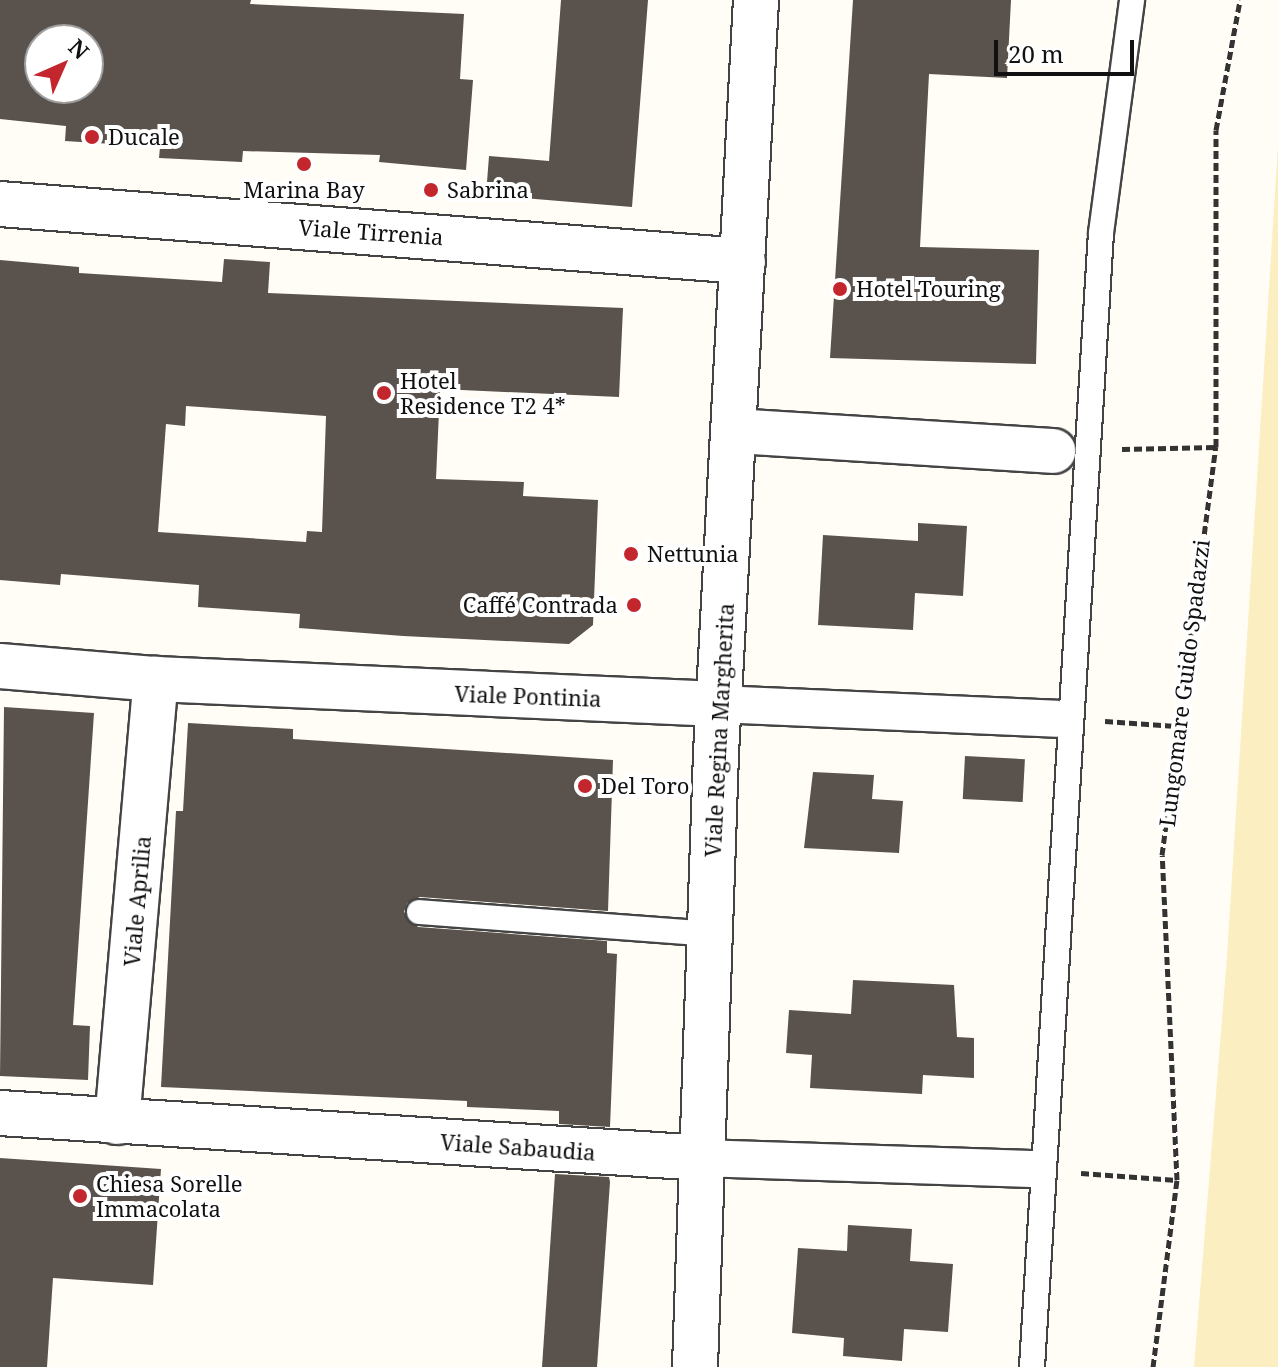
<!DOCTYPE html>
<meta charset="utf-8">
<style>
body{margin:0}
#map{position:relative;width:1278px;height:1367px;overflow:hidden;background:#fffdf5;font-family:"Noto Serif",serif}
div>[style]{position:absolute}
.sand>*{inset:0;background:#fbeec1}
.building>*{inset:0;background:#5a524d;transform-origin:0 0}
.path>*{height:5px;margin-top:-2.5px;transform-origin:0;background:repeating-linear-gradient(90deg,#333 0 8px,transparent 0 12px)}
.roads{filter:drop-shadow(2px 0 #444) drop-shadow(-2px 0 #444) drop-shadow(0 2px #444) drop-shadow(0 -2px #444)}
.service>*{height:24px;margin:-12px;padding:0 12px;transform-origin:12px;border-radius:12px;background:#fff}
.pedestrian>*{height:36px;margin:-18px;padding:0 18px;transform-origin:18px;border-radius:18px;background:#fff}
.minor>*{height:44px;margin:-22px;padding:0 22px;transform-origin:22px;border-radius:22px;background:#fff}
.tertiary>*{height:44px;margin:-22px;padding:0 22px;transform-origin:22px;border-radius:22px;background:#fff}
.dots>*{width:22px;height:22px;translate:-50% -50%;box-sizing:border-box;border:4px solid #fff;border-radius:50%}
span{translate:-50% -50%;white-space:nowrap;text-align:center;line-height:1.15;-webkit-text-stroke:8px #fff;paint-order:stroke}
.poi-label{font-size:22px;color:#111}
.left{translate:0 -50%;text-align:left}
.right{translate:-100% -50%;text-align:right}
.street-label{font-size:22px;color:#111}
.north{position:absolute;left:24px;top:24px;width:80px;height:80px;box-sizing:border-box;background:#fff;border:2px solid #a0a0a0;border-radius:50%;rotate:45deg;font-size:22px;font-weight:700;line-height:32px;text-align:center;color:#111}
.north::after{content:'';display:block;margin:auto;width:28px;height:36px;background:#c4262e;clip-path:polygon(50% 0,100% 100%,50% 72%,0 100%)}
.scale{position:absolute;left:994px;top:40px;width:140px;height:36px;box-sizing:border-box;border:4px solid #111;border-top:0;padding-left:10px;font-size:24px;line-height:28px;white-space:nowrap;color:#111;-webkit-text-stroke:6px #fff;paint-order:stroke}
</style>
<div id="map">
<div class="sand">
<div style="clip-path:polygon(1278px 145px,1278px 1367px,1194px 1367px,1227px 957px)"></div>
</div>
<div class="building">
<div style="clip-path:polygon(evenodd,0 0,251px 0,250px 4px,464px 14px,460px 79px,473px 80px,466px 170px,379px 162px,380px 155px,243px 151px,242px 162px,159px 158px,160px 147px,65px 141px,66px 126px,0 119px,0 0,40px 40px,88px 40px,88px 88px,40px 88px,40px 40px)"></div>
<div style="clip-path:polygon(561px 0,648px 0,632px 207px,486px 195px,489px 156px,549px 161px)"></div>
<div style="clip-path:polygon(853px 0,1011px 0,1007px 78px,929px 74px,920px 247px,1039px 250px,1036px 364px,830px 358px)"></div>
<div style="clip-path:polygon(evenodd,224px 259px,270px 262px,268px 293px,623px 308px,619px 397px,440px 389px,436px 479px,524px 482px,523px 496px,598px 500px,593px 625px,569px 644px,403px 636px,299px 628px,300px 614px,198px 607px,199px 585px,61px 574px,60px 585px,0 580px,0 260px,79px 267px,79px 273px,222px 282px,224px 259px,186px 406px,326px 416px,322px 532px,307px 531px,306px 542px,158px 532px,166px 424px,185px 426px,186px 406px)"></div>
<div style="clip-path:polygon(918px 523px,967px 526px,963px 596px,915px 593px,913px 630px,818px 625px,823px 535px,918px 541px)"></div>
<div style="clip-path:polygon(4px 707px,94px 713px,73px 1025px,90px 1026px,88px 1080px,0 1076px)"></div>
<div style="clip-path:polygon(188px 723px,293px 729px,293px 739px,613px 760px,608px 911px,420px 897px,407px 903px,404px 912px,418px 927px,607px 941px,607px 953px,617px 954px,610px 1127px,559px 1124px,559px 1111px,467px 1107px,467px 1101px,161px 1087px,176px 811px,183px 811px)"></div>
<div style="left:965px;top:756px;width:60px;height:43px;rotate:3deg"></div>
<div style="clip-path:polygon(813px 772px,874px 775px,872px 799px,903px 801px,899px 853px,804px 848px)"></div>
<div style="clip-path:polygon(853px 980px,954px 985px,957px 1037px,974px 1038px,974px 1078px,923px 1075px,922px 1094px,810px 1088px,812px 1055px,786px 1053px,789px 1010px,851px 1014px)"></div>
<div style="clip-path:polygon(0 1158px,161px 1169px,153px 1285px,53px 1278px,47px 1367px,0 1367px)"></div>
<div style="clip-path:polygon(555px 1174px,609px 1177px,610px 1182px,597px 1367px,542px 1367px)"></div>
<div style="clip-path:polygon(848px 1225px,912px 1229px,910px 1261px,953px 1264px,948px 1332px,904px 1329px,902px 1361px,843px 1356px,844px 1338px,792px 1333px,798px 1248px,847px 1251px)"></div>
</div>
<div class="path">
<div style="left:1122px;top:449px;width:94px;rotate:-1.2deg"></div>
<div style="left:1105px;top:721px;width:71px;rotate:4deg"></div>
<div style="left:1081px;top:1173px;width:96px;rotate:4.2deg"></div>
<div style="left:1153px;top:1367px;width:189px;rotate:-82.7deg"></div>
<div style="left:1177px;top:1180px;width:325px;rotate:-92.6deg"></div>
<div style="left:1162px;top:855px;width:412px;rotate:-82.5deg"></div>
<div style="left:1216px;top:447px;width:317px;rotate:-90deg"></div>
<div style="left:1216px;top:130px;width:132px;rotate:-79.5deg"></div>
</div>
<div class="roads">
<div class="service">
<div style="left:419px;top:912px;width:292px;rotate:4.3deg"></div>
<div style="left:1032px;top:1367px;width:1136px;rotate:-86.52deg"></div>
<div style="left:1101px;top:233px;width:235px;rotate:-82.4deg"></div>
</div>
<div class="pedestrian">
<div style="left:718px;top:704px;width:338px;rotate:2.5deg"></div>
<div style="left:703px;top:1158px;width:333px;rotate:1.9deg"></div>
</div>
<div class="minor">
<div style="left:0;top:204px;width:745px;rotate:4.39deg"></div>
<div style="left:735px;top:431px;width:319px;rotate:3.6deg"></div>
<div style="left:0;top:666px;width:157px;rotate:4.8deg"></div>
<div style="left:156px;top:679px;width:563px;rotate:2.55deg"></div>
<div style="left:0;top:1113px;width:704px;rotate:3.66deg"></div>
<div style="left:117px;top:1122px;width:445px;rotate:-85deg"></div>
</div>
<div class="tertiary">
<div style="left:695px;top:1367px;width:614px;rotate:-88.04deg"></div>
<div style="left:716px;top:753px;width:754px;rotate:-86.96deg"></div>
</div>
</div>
<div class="dots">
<div style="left:92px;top:137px;background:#c4262e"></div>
<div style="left:304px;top:164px;background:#c4262e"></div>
<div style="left:431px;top:190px;background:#c4262e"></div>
<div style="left:840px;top:289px;background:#c4262e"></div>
<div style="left:384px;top:393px;background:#c4262e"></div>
<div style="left:631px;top:554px;background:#c4262e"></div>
<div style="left:634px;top:605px;background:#c4262e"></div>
<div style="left:585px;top:786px;background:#c4262e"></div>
<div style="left:80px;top:1196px;background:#c4262e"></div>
</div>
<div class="poi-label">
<span class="left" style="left:108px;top:137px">Ducale</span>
<span style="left:304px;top:190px">Marina Bay</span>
<span class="left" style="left:447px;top:190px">Sabrina</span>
<span class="left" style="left:856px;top:289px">Hotel Touring</span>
<span class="left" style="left:400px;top:393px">Hotel<br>Residence T2 4*</span>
<span class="left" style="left:647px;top:554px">Nettunia</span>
<span class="right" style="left:618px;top:605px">Caffé Contrada</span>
<span class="left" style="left:601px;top:786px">Del Toro</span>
<span class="left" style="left:96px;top:1196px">Chiesa Sorelle<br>Immacolata</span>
</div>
<div class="street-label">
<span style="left:371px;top:232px;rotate:4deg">Viale Tirrenia</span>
<span style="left:1184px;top:683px;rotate:-83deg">Lungomare Guido Spadazzi</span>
<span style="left:528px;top:696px;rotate:2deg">Viale Pontinia</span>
<span style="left:719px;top:730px;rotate:-87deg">Viale Regina Margherita</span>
<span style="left:137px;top:901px;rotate:-85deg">Viale Aprilia</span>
<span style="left:518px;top:1147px;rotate:4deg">Viale Sabaudia</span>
</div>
<div class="north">N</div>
<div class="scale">20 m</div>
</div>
